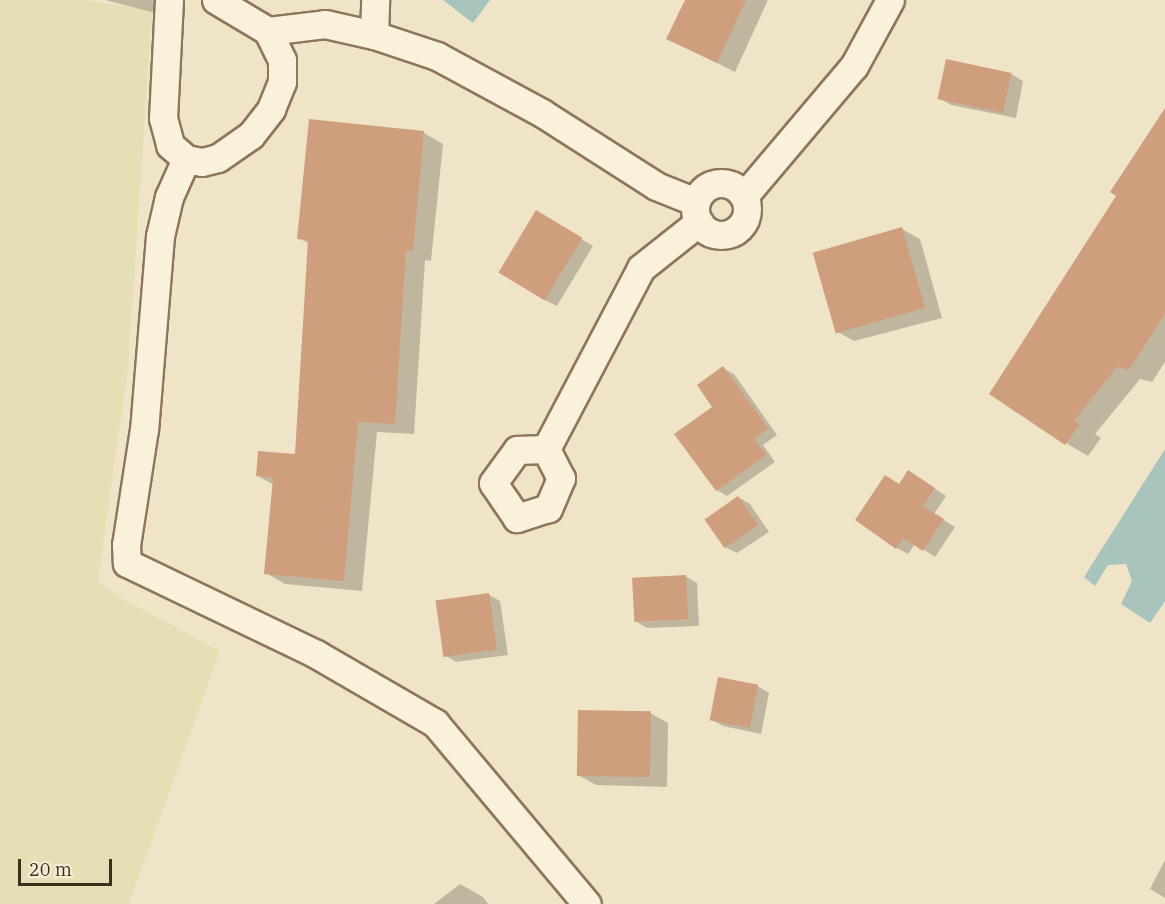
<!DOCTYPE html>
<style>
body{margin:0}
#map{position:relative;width:1165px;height:904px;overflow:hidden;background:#f0e4c8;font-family:"IBM Plex Serif",serif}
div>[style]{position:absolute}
.farmland>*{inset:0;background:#e6deb5}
.water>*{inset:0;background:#a9c4bc}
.shadow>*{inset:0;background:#0003}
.building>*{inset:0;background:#cf9f7d;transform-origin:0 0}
.roads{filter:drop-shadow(2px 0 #8d765c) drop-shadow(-2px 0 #8d765c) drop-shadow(0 2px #8d765c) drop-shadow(0 -2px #8d765c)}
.street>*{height:27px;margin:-13.5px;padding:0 13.5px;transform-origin:13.5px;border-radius:13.5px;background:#faf1dc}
.street>.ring{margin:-13.5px;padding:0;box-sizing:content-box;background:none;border:27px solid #faf1dc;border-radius:50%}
span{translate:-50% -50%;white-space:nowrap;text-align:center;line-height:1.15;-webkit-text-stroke:4.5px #f7eed8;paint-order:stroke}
.scale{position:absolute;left:18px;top:859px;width:94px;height:27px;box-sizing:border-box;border:3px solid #3d2e20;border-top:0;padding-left:8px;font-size:18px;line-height:21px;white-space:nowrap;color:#3d2e20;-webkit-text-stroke:4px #f7eed8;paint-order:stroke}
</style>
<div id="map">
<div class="farmland">
<div style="clip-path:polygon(0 0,82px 0,152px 10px,128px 367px,98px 581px,119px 597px,220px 651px,129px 904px,0 904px)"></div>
</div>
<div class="water">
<div style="clip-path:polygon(443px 0,490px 0,473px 23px)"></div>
<div style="clip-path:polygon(1165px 449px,1165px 601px,1150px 623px,1121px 604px,1132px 581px,1126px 564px,1108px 565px,1095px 586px,1084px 577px)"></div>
</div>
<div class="shadow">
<div style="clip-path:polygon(105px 0,159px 0,156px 13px)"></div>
<div style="clip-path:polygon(687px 0,768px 0,735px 72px,668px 39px)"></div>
<div style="clip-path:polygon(1011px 74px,1023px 81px,1016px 118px,951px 105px,939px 98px)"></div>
<div style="clip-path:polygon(1165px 110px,1165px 362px,1152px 382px,1140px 379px,1095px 434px,1101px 438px,1088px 456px,1066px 443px,1118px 196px)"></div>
<div style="clip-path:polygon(424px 133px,443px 144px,431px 261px,425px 260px,414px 434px,377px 432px,362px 591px,285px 584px,266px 573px,274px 485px,258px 476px,297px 456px,310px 244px,298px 238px)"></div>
<div style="clip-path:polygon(536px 212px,593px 246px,557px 306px,545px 300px)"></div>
<div style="clip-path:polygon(902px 229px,920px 239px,942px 318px,854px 341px,836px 331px)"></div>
<div style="clip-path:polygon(723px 368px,734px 374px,777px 435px,763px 445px,775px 462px,727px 496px,717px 490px,714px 407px)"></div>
<div style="clip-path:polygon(920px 479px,946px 496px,934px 514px,955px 527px,935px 557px,915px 544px,908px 554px,897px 548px,900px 485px)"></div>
<div style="clip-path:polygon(738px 497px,750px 504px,769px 532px,737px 553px,725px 547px)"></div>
<div style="clip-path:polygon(685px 576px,697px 583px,699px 626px,647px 628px,635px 621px)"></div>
<div style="clip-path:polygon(489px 595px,500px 601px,508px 655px,456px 662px,445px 655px)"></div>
<div style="clip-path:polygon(757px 686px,769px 693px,761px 734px,723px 726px,711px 719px)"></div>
<div style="clip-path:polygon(650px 713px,668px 723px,667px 787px,596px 785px,578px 775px)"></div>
<div style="clip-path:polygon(1165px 860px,1165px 898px,1150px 889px)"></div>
<div style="clip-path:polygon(460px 884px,483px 897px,488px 904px,434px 904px)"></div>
</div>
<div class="building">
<div style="clip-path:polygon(685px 0,746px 0,717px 63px,666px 39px)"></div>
<div style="left:946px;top:59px;width:67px;height:41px;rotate:12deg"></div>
<div style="clip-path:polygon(1165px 108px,1165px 314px,1129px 370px,1117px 367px,1074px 421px,1080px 424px,1065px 445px,989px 394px,1116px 196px,1110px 192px)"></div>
<div style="clip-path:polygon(309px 119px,424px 131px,413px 251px,406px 250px,395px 424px,358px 422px,344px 581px,264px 574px,273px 478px,256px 476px,258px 451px,295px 454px,308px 240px,297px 239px)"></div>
<div style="left:536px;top:210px;width:54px;height:73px;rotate:31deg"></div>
<div style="left:902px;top:227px;width:84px;height:93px;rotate:74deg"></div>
<div style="clip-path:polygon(723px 366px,768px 428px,754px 439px,766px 455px,716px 491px,674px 434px,712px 407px,697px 385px)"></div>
<div style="clip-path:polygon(908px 470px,935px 488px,923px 506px,944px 519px,923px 551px,903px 538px,896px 549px,855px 520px,885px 475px,899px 484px)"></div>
<div style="left:738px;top:496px;width:35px;height:41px;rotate:55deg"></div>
<div style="left:686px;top:575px;width:44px;height:54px;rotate:87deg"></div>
<div style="left:489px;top:593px;width:57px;height:54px;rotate:82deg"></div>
<div style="left:718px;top:677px;width:41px;height:44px;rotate:11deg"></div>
<div style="left:578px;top:710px;width:73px;height:66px;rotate:1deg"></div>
</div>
<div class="roads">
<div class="street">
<div style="left:169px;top:0;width:118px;rotate:92.9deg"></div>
<div style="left:163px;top:118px;width:28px;rotate:75deg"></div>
<div style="left:170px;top:145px;width:21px;rotate:41deg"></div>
<div style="left:186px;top:159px;width:42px;rotate:114.1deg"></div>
<div style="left:169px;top:197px;width:40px;rotate:103deg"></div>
<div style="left:160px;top:236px;width:194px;rotate:94.7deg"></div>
<div style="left:144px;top:429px;width:117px;rotate:98.8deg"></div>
<div style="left:126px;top:545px;width:18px;rotate:87deg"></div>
<div style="left:127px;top:563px;width:210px;rotate:25.7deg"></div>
<div style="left:316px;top:654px;width:138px;rotate:30.1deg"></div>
<div style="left:435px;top:723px;width:236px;rotate:50deg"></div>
<div style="left:216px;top:0;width:61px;rotate:30.8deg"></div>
<div style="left:268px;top:31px;width:57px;rotate:-7deg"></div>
<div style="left:325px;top:24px;width:50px;rotate:12.7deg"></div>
<div style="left:374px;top:35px;width:66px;rotate:18.4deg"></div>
<div style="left:437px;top:56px;width:119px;rotate:28.5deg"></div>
<div style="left:542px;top:113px;width:135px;rotate:32.6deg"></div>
<div style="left:656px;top:186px;width:43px;rotate:21.8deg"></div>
<div style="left:374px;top:35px;width:35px;rotate:-88deg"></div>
<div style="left:186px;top:159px;width:16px;rotate:11deg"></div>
<div style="left:202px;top:162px;width:16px;rotate:-14deg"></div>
<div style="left:218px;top:158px;width:40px;rotate:-34.9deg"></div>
<div style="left:251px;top:135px;width:33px;rotate:-52deg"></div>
<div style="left:271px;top:109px;width:29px;rotate:-68deg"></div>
<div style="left:282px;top:82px;width:22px;rotate:-90deg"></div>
<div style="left:282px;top:60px;width:32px;rotate:-116deg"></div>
<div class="ring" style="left:695px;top:183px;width:25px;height:25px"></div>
<div style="left:744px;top:196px;width:170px;rotate:-49.8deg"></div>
<div style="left:854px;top:66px;width:75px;rotate:-61.4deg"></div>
<div style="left:546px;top:449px;width:33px;rotate:63deg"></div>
<div style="left:561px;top:478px;width:33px;rotate:113deg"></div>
<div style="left:548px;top:508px;width:33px;rotate:162deg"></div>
<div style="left:517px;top:518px;width:42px;rotate:-124.4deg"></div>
<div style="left:493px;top:483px;width:41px;rotate:-54deg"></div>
<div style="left:517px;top:450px;width:29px;rotate:-2deg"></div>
<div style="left:546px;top:449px;width:204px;rotate:-62.3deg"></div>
<div style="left:641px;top:268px;width:74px;rotate:-38.4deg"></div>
</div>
</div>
<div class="scale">20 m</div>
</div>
